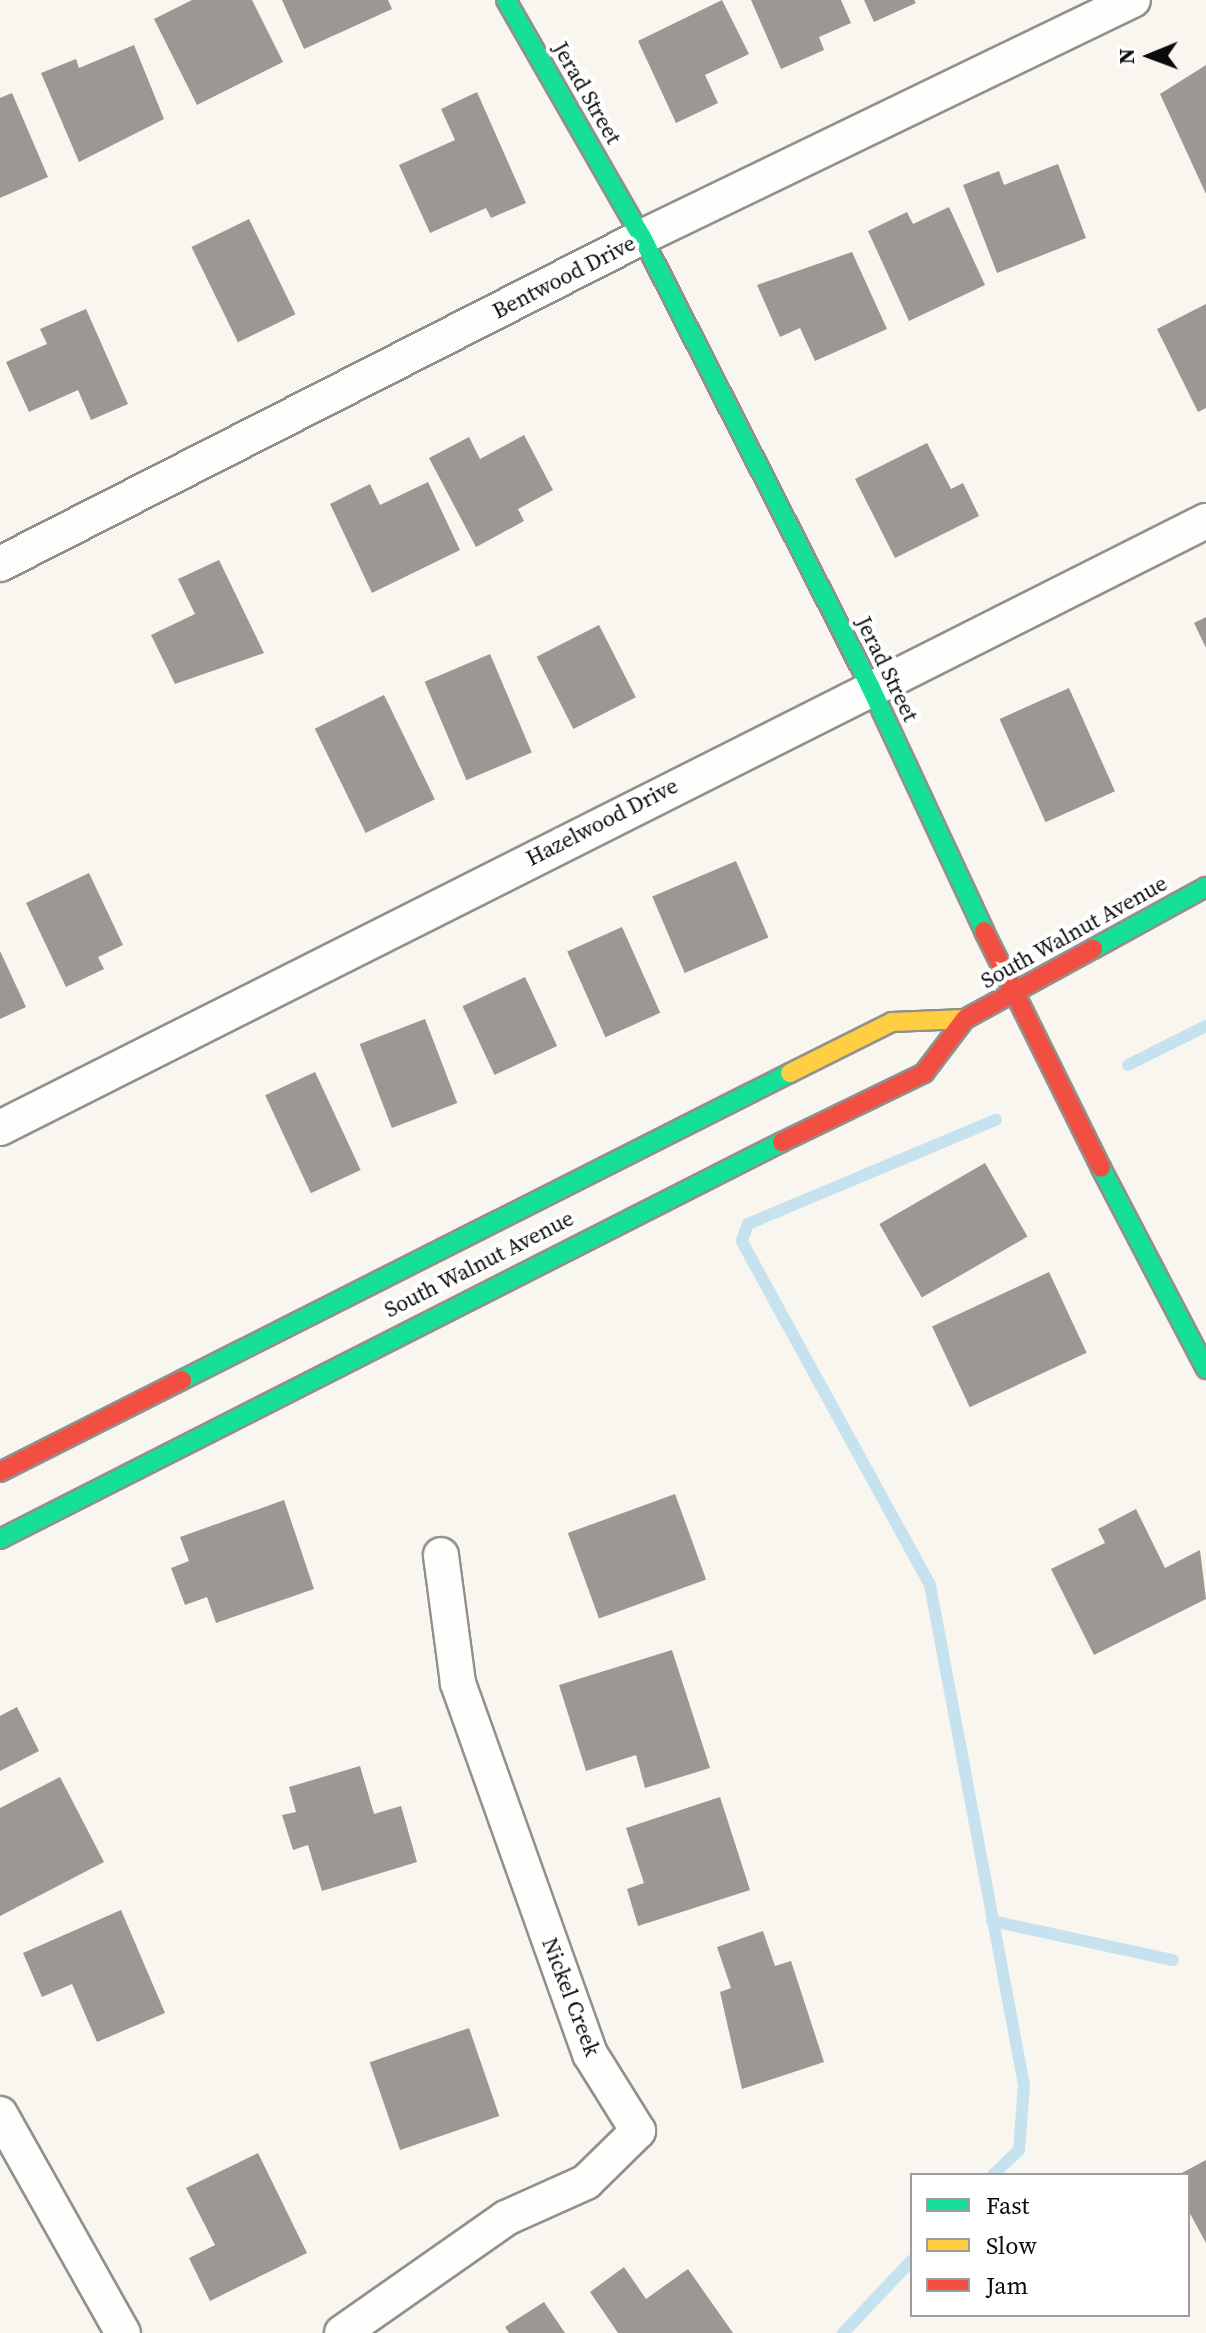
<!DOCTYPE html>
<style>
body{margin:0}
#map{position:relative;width:1206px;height:2333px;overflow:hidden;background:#f8f6ee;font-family:"Source Serif 4",serif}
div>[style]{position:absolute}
.stream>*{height:12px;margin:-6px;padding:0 6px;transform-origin:6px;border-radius:6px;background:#c7e2ef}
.building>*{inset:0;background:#9b9894;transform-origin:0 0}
.roads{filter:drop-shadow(2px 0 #91908d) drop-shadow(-2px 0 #91908d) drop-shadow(0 2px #91908d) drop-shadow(0 -2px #91908d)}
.street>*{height:34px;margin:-17px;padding:0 17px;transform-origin:17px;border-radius:17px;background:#fefefc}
.fast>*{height:18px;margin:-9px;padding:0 9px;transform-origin:9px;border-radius:9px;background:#16e098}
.slow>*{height:18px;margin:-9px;padding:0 9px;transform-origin:9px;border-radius:9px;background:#ffcf43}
.jam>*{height:18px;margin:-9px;padding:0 9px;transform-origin:9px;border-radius:9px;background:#f24e42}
span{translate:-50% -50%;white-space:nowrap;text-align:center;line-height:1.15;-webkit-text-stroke:8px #fff;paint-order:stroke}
.street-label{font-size:22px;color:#0a0a0a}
.legend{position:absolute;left:910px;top:2173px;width:280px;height:144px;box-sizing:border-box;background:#fff;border:2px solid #9d9d9d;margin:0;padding:10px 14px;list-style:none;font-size:24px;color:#0a0a0a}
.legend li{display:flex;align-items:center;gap:16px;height:40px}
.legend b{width:40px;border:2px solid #9d9d9d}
.north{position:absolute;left:1110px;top:16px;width:80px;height:80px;-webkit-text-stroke:6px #fff;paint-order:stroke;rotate:269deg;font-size:22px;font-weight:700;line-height:32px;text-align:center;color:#0a0a0a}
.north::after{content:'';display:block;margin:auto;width:28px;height:36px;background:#0a0a0a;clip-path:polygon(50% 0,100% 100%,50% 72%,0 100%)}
</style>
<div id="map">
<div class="stream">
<div style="left:1128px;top:1065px;width:87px;rotate:-26.6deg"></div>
<div style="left:992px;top:1921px;width:185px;rotate:12.2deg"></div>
<div style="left:993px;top:2175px;width:36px;rotate:-44deg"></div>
<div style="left:1019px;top:2150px;width:65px;rotate:-85.6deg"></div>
<div style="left:1024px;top:2085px;width:509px;rotate:-100.65deg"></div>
<div style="left:930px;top:1585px;width:392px;rotate:-118.7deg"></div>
<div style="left:742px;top:1241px;width:18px;rotate:-71deg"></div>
<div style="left:748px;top:1224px;width:269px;rotate:-22.8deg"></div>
<div style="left:843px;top:2333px;width:100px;rotate:-46.6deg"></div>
</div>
<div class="building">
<div style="clip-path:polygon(192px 0,252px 0,283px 62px,197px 105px,154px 19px)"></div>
<div style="clip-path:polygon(282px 0,388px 0,392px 9px,304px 49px)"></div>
<div style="clip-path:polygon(722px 0,749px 54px,705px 75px,718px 103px,676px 123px,638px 41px)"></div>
<div style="clip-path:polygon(751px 0,841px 0,851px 23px,819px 37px,824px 50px,781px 69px)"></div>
<div style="clip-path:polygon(864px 0,914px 0,916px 3px,874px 22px)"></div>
<div style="clip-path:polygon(134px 45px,164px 119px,79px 162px,41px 73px,76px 59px,79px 68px)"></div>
<div style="clip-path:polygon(1206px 65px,1206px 194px,1160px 94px)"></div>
<div style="clip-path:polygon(477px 92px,526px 203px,491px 218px,486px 208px,430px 233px,399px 165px,455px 140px,441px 109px)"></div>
<div style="clip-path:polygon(12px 93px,48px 177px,0 198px,0 98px)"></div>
<div style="clip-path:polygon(1058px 164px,1086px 238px,997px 273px,963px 185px,999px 171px,1004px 185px)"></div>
<div style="clip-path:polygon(949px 207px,985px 285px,909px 321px,868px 231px,907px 212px,913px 224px)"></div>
<div style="left:249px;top:219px;width:106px;height:64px;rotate:64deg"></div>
<div style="clip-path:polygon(852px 252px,887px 329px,815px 361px,800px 328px,780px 337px,757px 285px)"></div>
<div style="clip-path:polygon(1206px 304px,1206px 408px,1198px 412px,1157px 329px)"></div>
<div style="clip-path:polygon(86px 309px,128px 404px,91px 420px,78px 390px,29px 412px,6px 362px,47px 344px,40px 329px)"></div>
<div style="clip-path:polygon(524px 435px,553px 490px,518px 509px,524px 521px,476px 547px,429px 458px,469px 437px,480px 459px)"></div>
<div style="clip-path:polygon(927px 443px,951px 489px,963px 483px,979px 516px,895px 558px,855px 479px)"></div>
<div style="clip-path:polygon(428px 482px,460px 550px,372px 593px,330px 504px,370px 484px,380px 505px)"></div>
<div style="clip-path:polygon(219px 560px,264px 653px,175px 684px,151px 635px,195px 614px,178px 579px)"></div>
<div style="clip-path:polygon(1206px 617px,1206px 648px,1194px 623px)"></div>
<div style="left:599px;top:625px;width:81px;height:70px;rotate:63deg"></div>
<div style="left:490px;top:654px;width:107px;height:71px;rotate:67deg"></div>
<div style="left:1069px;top:688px;width:113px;height:76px;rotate:66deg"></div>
<div style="left:384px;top:695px;width:116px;height:77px;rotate:64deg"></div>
<div style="left:736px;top:861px;width:83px;height:91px;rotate:67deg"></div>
<div style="clip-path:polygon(89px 873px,123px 945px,98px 957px,104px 969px,66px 987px,26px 903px)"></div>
<div style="left:622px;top:927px;width:94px;height:60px;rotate:66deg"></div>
<div style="clip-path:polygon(0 951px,26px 1007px,0 1019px)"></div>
<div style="left:525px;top:977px;width:76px;height:69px;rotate:65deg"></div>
<div style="left:425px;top:1019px;width:90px;height:70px;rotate:69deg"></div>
<div style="left:315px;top:1072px;width:108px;height:55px;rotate:65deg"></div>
<div style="left:985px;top:1163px;width:85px;height:122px;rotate:60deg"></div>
<div style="left:1049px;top:1272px;width:89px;height:129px;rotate:65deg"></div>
<div style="left:675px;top:1494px;width:91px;height:114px;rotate:70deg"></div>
<div style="clip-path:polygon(284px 1500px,314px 1589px,216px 1623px,207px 1597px,185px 1605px,171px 1568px,189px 1561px,180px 1537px)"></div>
<div style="clip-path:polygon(1136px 1509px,1165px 1568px,1200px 1550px,1206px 1599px,1094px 1655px,1051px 1569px,1105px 1543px,1098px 1529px)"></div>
<div style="clip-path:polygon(672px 1650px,710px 1768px,645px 1788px,636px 1755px,586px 1771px,559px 1685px)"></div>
<div style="clip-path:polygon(17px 1707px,39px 1751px,0 1771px,0 1716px)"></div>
<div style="clip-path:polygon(360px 1766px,374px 1814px,401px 1806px,417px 1862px,322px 1891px,308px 1845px,293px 1850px,282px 1815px,296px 1812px,289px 1787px)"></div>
<div style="clip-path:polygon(60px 1777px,104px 1862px,0 1916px,0 1808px)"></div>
<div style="clip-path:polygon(720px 1797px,750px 1890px,638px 1926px,627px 1889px,644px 1883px,626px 1828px)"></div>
<div style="clip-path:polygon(121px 1910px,165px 2013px,97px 2042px,72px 1984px,42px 1997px,23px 1953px)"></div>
<div style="clip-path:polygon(763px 1931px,775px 1966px,791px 1961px,824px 2062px,742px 2089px,720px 1992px,731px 1988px,717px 1947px)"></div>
<div style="left:469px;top:2028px;width:93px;height:105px;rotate:71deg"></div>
<div style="clip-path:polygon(258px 2153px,307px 2253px,210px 2301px,189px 2258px,215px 2245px,186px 2188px)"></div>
<div style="clip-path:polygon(1206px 2160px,1206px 2243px,1188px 2210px,1188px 2175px,1178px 2175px)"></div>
<div style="clip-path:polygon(624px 2267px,646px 2299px,688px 2269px,733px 2333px,618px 2333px,590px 2292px)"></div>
<div style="clip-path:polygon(544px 2302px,565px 2333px,509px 2333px,505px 2327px)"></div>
</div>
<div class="roads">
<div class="street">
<div style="left:0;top:564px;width:720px;rotate:-26.99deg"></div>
<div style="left:642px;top:237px;width:545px;rotate:-25.77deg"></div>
<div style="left:0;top:1128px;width:1350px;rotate:-26.72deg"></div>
<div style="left:0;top:2114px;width:251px;rotate:60.7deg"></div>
<div style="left:342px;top:2333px;width:200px;rotate:-35deg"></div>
<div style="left:506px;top:2218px;width:88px;rotate:-24.2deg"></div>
<div style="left:586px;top:2182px;width:73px;rotate:-44.4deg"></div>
<div style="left:638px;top:2131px;width:91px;rotate:-121.9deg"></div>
<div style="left:590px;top:2054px;width:394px;rotate:-109.6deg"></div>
<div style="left:458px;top:1683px;width:129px;rotate:-97.6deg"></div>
</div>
<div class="fast">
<div style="left:506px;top:0;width:273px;rotate:60.2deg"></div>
<div style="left:642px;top:237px;width:504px;rotate:63.08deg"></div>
<div style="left:870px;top:686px;width:270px;rotate:65deg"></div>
<div style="left:1093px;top:949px;width:129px;rotate:-28.8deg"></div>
<div style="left:1101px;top:1168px;width:227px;rotate:62.4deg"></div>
<div style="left:182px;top:1380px;width:681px;rotate:-26.79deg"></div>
<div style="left:0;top:1539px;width:877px;rotate:-26.92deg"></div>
</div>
<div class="slow">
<div style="left:790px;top:1073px;width:114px;rotate:-26.6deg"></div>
<div style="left:892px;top:1022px;width:73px;rotate:-2.4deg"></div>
</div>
<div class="jam">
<div style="left:984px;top:931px;width:264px;rotate:63.7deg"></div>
<div style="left:782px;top:1142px;width:158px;rotate:-25.9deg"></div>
<div style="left:924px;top:1073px;width:68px;rotate:-52.8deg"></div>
<div style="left:965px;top:1019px;width:146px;rotate:-28.7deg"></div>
<div style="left:0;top:1472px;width:204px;rotate:-26.8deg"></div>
</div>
</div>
<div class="street-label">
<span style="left:587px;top:93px;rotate:60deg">Jerad Street</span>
<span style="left:564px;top:277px;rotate:-27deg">Bentwood Drive</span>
<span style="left:887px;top:669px;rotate:64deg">Jerad Street</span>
<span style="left:602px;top:822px;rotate:-27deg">Hazelwood Drive</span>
<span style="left:1074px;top:932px;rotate:-29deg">South Walnut Avenue</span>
<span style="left:479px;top:1264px;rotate:-27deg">South Walnut Avenue</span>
<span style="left:571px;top:1997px;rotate:69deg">Nickel Creek</span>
</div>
<ul class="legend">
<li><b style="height:10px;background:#16e098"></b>Fast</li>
<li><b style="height:10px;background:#ffcf43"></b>Slow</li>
<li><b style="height:10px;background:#f24e42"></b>Jam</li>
</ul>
<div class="north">N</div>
</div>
